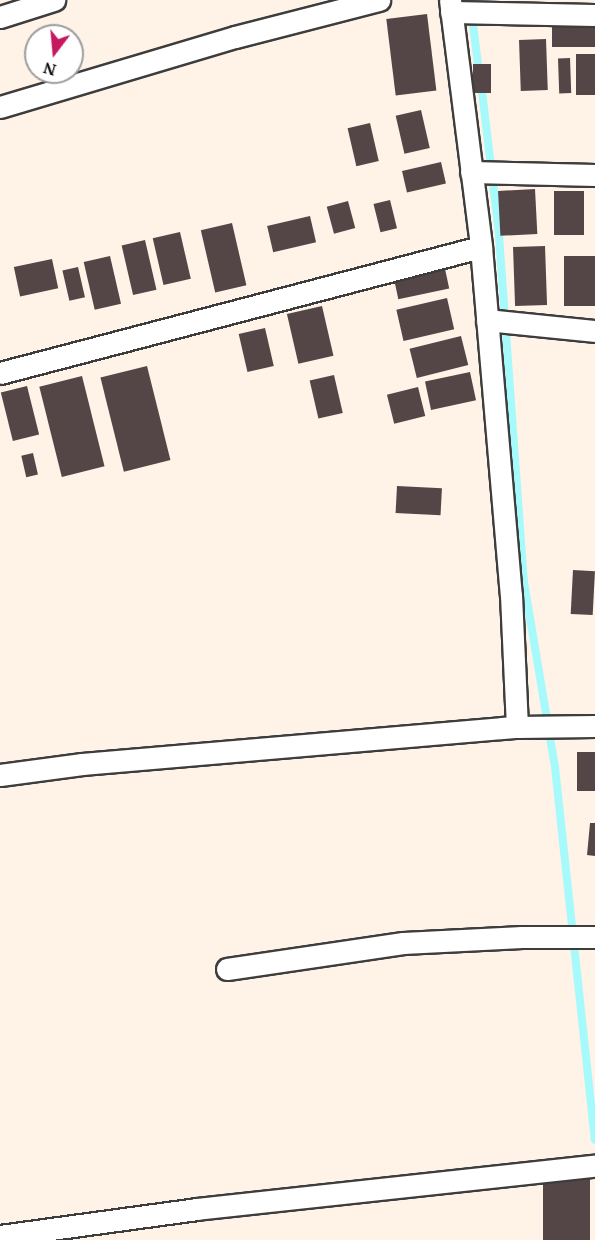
<!DOCTYPE html>
<style>
body{margin:0}
#map{position:relative;width:595px;height:1240px;overflow:hidden;background:#fff2e7;font-family:"PT Serif",serif}
div>[style]{position:absolute}
.stream>*{height:8px;margin:-4px;padding:0 4px;transform-origin:4px;border-radius:4px;background:#a7fafc}
.building>*{inset:0;background:#544646;transform-origin:0 0}
.roads{filter:drop-shadow(2px 0 #3d3d3d) drop-shadow(-2px 0 #3d3d3d) drop-shadow(0 2px #3d3d3d) drop-shadow(0 -2px #3d3d3d)}
.street>*{height:21px;margin:-10.5px;padding:0 10.5px;transform-origin:10.5px;border-radius:10.5px;background:#fff}
span{translate:-50% -50%;white-space:nowrap;text-align:center;line-height:1.15;-webkit-text-stroke:6px #fff;paint-order:stroke}
.north{position:absolute;left:24px;top:24px;width:60px;height:60px;box-sizing:border-box;background:#fff;border:2px solid #9d9d9d;border-radius:50%;rotate:196deg;font-size:16px;font-weight:700;line-height:24px;text-align:center;color:#0a0a0a}
.north::after{content:'';display:block;margin:auto;width:21px;height:27px;background:#c5185e;clip-path:polygon(50% 0,100% 100%,50% 72%,0 100%)}
</style>
<div id="map">
<div class="stream">
<div style="left:470px;top:0;width:73px;rotate:82.9deg"></div>
<div style="left:481px;top:83px;width:153px;rotate:83.2deg"></div>
<div style="left:499px;top:235px;width:348px;rotate:85.9deg"></div>
<div style="left:524px;top:582px;width:188px;rotate:80.5deg"></div>
<div style="left:555px;top:767px;width:375px;rotate:83.9deg"></div>
</div>
<div class="building">
<div style="left:427px;top:14px;width:77px;height:41px;rotate:83deg"></div>
<div style="left:595px;top:18px;width:29px;height:43px;rotate:90deg"></div>
<div style="left:546px;top:39px;width:51px;height:27px;rotate:88deg"></div>
<div style="left:595px;top:54px;width:41px;height:19px;rotate:90deg"></div>
<div style="left:570px;top:58px;width:35px;height:12px;rotate:88deg"></div>
<div style="left:473px;top:64px;width:18px;height:29px"></div>
<div style="left:421px;top:110px;width:39px;height:26px;rotate:77deg"></div>
<div style="left:370px;top:123px;width:39px;height:23px;rotate:77deg"></div>
<div style="left:441px;top:162px;width:22px;height:40px;rotate:77deg"></div>
<div style="left:535px;top:189px;width:45px;height:37px;rotate:87deg"></div>
<div style="left:554px;top:191px;width:30px;height:44px"></div>
<div style="left:390px;top:200px;width:29px;height:17px;rotate:76deg"></div>
<div style="left:348px;top:201px;width:28px;height:22px;rotate:75deg"></div>
<div style="left:310px;top:216px;width:27px;height:44px;rotate:77deg"></div>
<div style="left:232px;top:223px;width:64px;height:32px;rotate:77deg"></div>
<div style="left:180px;top:232px;width:48px;height:28px;rotate:77deg"></div>
<div style="left:145px;top:240px;width:51px;height:24px;rotate:77deg"></div>
<div style="left:545px;top:246px;width:59px;height:32px;rotate:88deg"></div>
<div style="left:110px;top:256px;width:49px;height:27px;rotate:77deg"></div>
<div style="left:595px;top:256px;width:50px;height:31px;rotate:90deg"></div>
<div style="left:52px;top:259px;width:30px;height:39px;rotate:78deg"></div>
<div style="left:444px;top:264px;width:25px;height:52px;rotate:78deg"></div>
<div style="left:78px;top:267px;width:31px;height:16px;rotate:77deg"></div>
<div style="left:447px;top:298px;width:32px;height:52px;rotate:77deg"></div>
<div style="left:322px;top:306px;width:51px;height:36px;rotate:77deg"></div>
<div style="left:265px;top:328px;width:39px;height:27px;rotate:77deg"></div>
<div style="left:461px;top:336px;width:30px;height:53px;rotate:76deg"></div>
<div style="left:147px;top:366px;width:97px;height:48px;rotate:76deg"></div>
<div style="left:470px;top:372px;width:29px;height:46px;rotate:78deg"></div>
<div style="left:334px;top:375px;width:39px;height:25px;rotate:77deg"></div>
<div style="left:82px;top:376px;width:93px;height:44px;rotate:76deg"></div>
<div style="left:27px;top:386px;width:50px;height:27px;rotate:76deg"></div>
<div style="left:418px;top:387px;width:30px;height:32px;rotate:76deg"></div>
<div style="left:33px;top:453px;width:22px;height:12px;rotate:77deg"></div>
<div style="left:397px;top:486px;width:45px;height:27px;rotate:3deg"></div>
<div style="left:573px;top:570px;width:22px;height:44px;rotate:3deg"></div>
<div style="left:577px;top:752px;width:18px;height:39px"></div>
<div style="clip-path:polygon(590px 823px,595px 823px,595px 856px,587px 855px)"></div>
<div style="left:543px;top:1178px;width:47px;height:62px"></div>
</div>
<div class="roads">
<div class="street">
<div style="left:450px;top:0;width:249px;rotate:82.8deg"></div>
<div style="left:481px;top:247px;width:349px;rotate:85.1deg"></div>
<div style="left:511px;top:595px;width:132px;rotate:87.4deg"></div>
<div style="left:451px;top:12px;width:144px;rotate:1.2deg"></div>
<div style="left:0;top:17px;width:57px;rotate:-17.5deg"></div>
<div style="left:0;top:107px;width:245px;rotate:-16.6deg"></div>
<div style="left:235px;top:37px;width:149px;rotate:-14.4deg"></div>
<div style="left:471px;top:172px;width:124px;rotate:1.4deg"></div>
<div style="left:487px;top:320px;width:109px;rotate:5.8deg"></div>
<div style="left:0;top:373px;width:497px;rotate:-14.7deg"></div>
<div style="left:0;top:775px;width:83px;rotate:-7.6deg"></div>
<div style="left:82px;top:764px;width:437px;rotate:-4.9deg"></div>
<div style="left:517px;top:727px;width:78px;rotate:-0.7deg"></div>
<div style="left:227px;top:969px;width:178px;rotate:-8.4deg"></div>
<div style="left:403px;top:943px;width:119px;rotate:-2.9deg"></div>
<div style="left:522px;top:937px;width:73px"></div>
<div style="left:0;top:1236px;width:198px;rotate:-7.8deg"></div>
<div style="left:196px;top:1209px;width:401px;rotate:-6.2deg"></div>
</div>
</div>
<div class="north">N</div>
</div>
